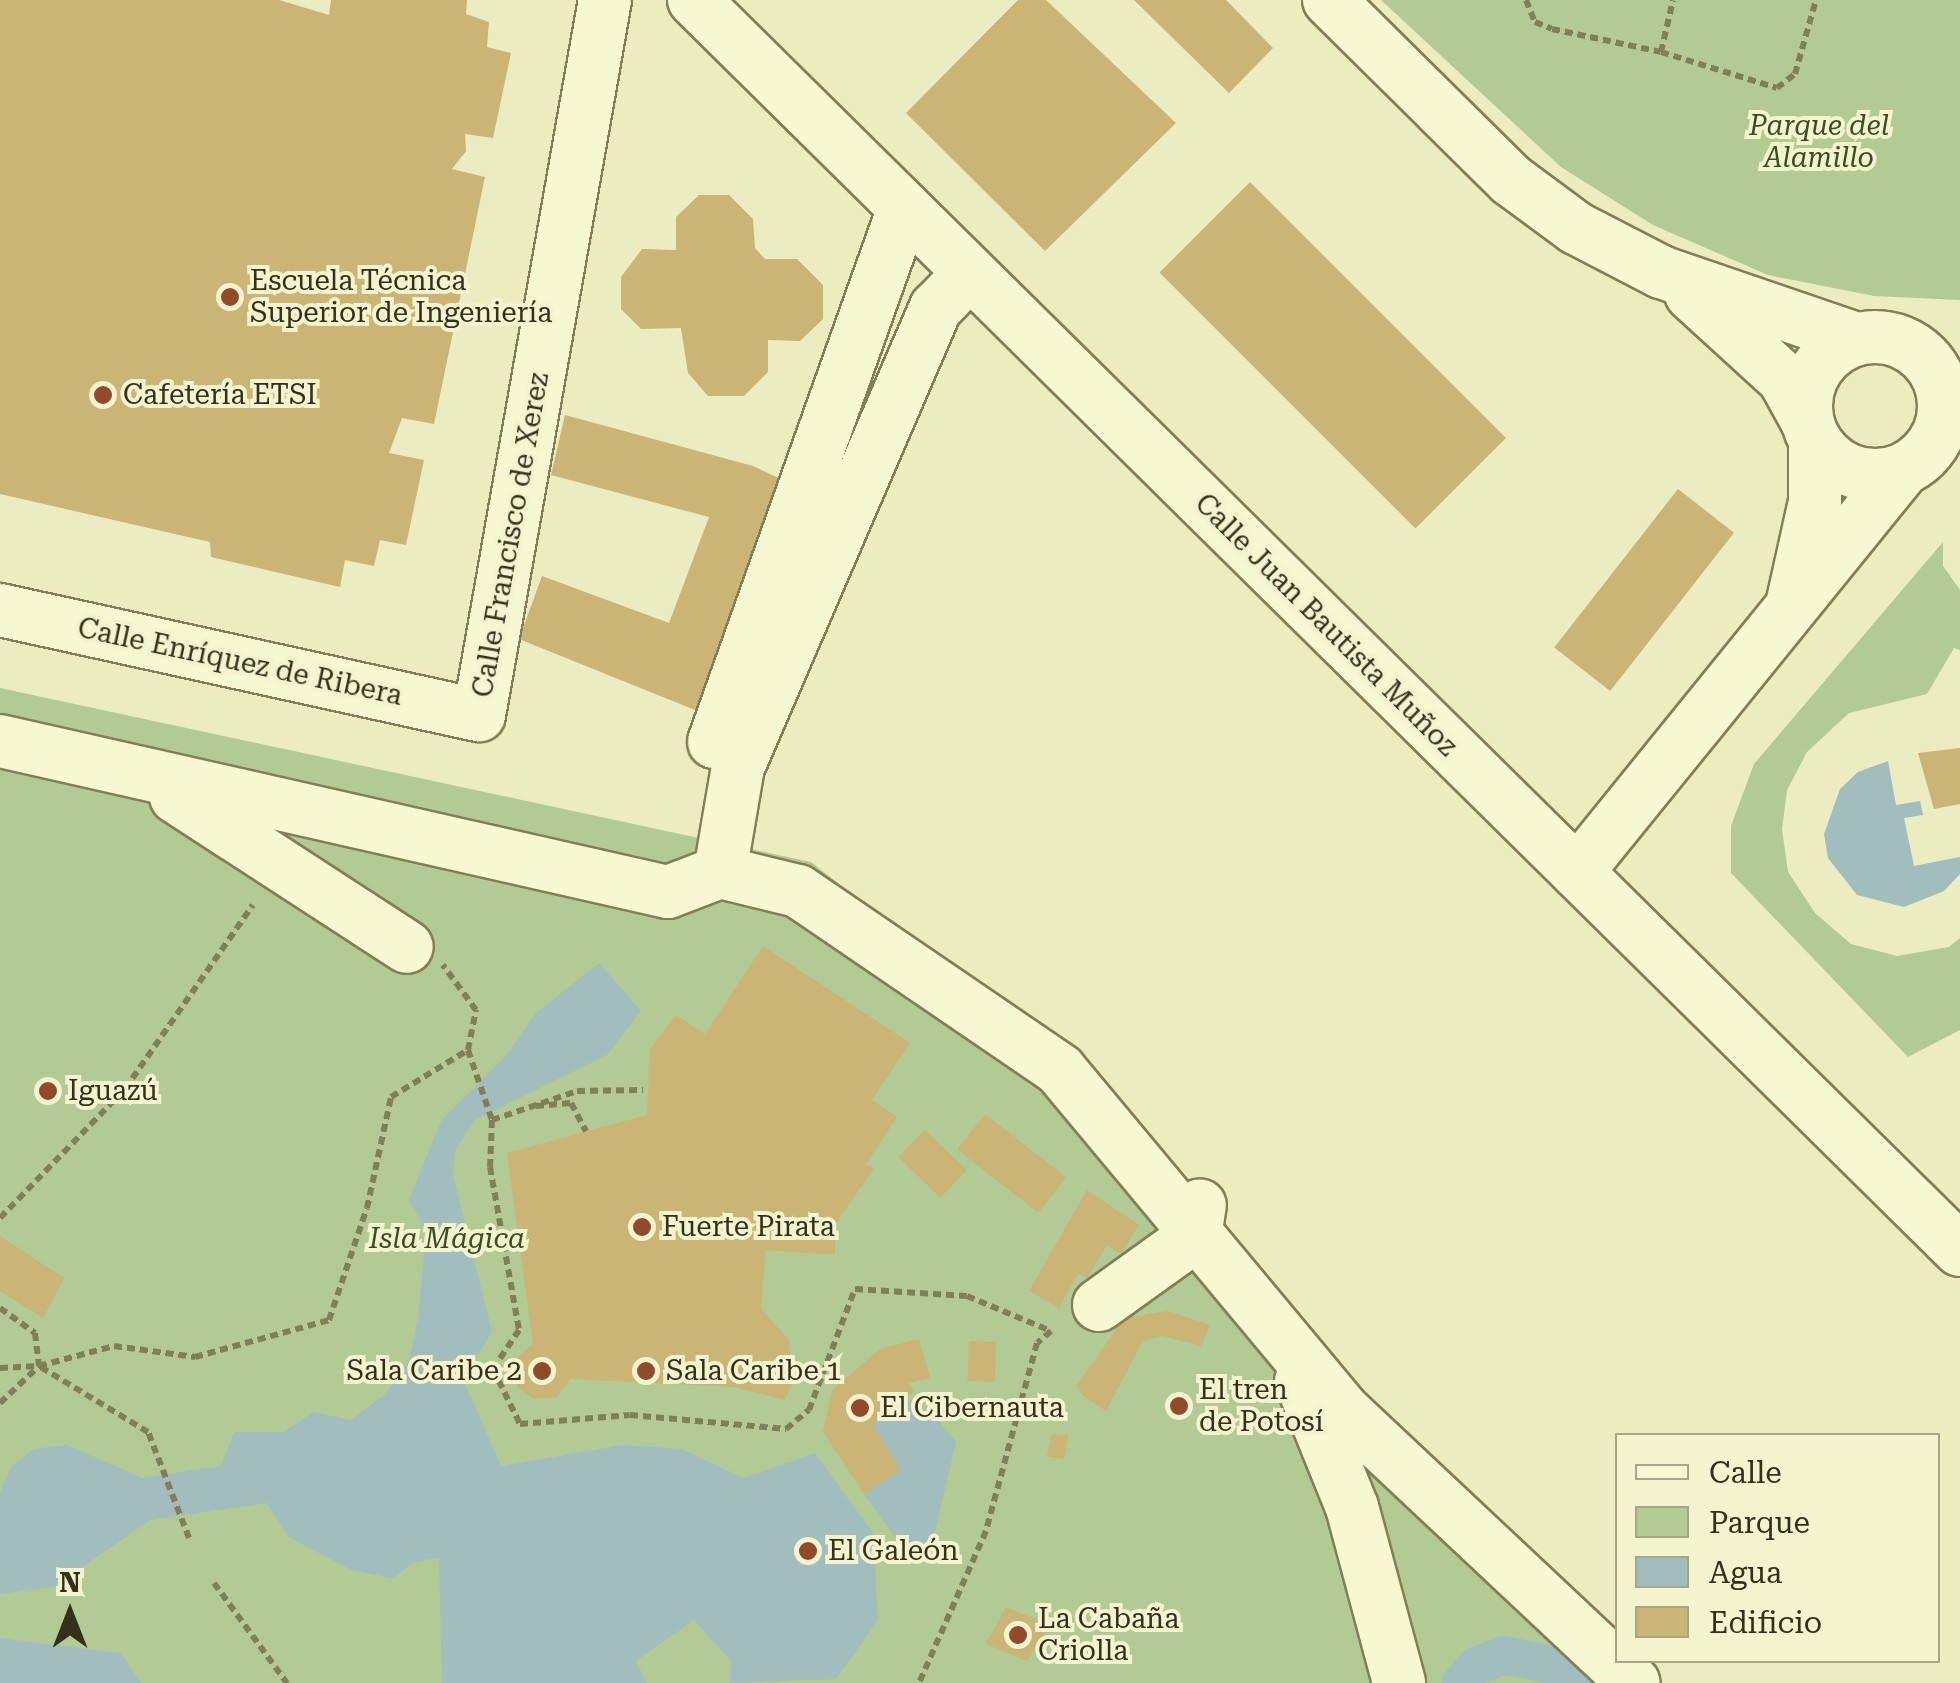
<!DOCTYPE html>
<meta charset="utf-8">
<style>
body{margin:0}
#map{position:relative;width:1960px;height:1683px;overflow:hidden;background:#ebecbf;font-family:"Roboto Serif",serif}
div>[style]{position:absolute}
.green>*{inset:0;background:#b2ca94}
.water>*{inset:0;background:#a2bdbe}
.canal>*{height:38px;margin:-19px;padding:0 19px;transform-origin:19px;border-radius:19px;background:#a2bdbe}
.building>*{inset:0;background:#cab476;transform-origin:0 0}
.path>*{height:6px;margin-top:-3px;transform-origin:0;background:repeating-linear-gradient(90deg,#847e58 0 8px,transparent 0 13px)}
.roads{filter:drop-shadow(2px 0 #847e58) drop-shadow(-2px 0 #847e58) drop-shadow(0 2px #847e58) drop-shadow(0 -2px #847e58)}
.minor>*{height:52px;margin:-26px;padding:0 26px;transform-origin:26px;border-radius:26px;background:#f6f8d2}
.minor>.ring{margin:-26px;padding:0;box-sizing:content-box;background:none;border:52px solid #f6f8d2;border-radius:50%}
.dots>*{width:28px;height:28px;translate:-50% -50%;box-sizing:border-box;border:5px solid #f3f4ce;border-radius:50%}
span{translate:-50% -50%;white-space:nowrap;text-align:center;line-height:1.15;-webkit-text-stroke:8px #f3f4ce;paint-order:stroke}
.park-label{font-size:28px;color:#365023;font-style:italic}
.poi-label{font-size:28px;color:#34301c}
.left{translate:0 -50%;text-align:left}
.right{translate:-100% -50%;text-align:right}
.street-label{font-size:28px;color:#34301c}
.legend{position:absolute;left:1615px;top:1433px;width:325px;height:230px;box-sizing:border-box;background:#f3f4ce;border:2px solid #a7a687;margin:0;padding:12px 18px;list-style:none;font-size:30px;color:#34301c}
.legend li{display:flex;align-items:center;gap:20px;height:50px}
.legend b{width:50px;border:2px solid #a7a687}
.north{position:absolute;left:20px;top:1563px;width:100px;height:100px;-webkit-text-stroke:8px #f3f4ce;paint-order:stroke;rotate:0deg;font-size:28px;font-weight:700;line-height:40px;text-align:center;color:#34301c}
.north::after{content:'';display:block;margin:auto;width:35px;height:45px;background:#34301c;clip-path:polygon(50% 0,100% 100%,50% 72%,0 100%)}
</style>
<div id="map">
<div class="green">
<div style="clip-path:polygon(1381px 0,1960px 0,1960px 300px,1874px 296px,1768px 275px,1653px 225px,1561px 167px)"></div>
<div style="clip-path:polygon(1943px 542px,1943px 566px,1960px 590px,1960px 650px,1954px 648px,1927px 694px,1849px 713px,1807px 752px,1787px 790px,1782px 829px,1788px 872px,1815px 913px,1851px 944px,1897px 956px,1949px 947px,1960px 938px,1960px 1030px,1908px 1057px,1731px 873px,1731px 826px,1754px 764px)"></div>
<div style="clip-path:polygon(0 688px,811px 862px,953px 974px,1301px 1341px,1653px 1683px,0 1683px)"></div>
</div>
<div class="water">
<div style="clip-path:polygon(1888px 761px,1896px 805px,1920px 801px,1923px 815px,1904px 818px,1914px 866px,1960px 857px,1960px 874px,1944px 891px,1904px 907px,1857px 895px,1828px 858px,1824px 834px,1840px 789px,1858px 772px)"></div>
<div style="clip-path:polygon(599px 963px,641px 1011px,607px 1055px,475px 1120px,455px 1151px,453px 1175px,492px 1332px,463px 1379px,501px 1466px,623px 1445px,681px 1449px,744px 1478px,815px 1453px,873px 1533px,878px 1620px,836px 1679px,730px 1683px,731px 1661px,694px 1620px,636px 1661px,647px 1683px,442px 1683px,439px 1558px,414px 1562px,393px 1578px,351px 1570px,288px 1537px,267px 1503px,150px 1520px,54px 1587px,0 1594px,0 1492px,12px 1466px,33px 1449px,67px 1445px,142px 1478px,187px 1471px,221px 1466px,234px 1432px,284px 1432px,313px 1412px,351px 1420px,384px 1395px,409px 1361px,418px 1320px,426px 1231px,409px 1200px,441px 1121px,505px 1057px,536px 1013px)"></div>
<div style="clip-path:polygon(905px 1398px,931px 1412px,956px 1442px,929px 1558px,896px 1539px,864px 1494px,901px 1470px,875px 1429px,876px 1419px)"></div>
<div style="clip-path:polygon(0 1638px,121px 1653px,141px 1683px,0 1683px)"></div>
</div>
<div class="canal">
<div style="left:1461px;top:1683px;width:23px;rotate:-49deg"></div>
<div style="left:1476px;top:1666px;width:30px;rotate:-21deg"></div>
<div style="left:1504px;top:1655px;width:45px;rotate:11.6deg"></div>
<div style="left:1548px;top:1664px;width:31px;rotate:37deg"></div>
</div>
<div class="building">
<div style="clip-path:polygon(0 0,279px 0,329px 15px,331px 0,467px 0,466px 14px,489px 22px,487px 47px,511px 53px,493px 138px,465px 134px,466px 151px,452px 169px,485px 177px,434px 424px,402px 418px,389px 453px,424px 460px,406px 545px,380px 540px,374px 566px,345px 560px,340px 587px,211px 557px,210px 542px,0 494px)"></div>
<div style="clip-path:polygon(1018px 0,1046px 0,1176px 123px,1045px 251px,906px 113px)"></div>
<div style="clip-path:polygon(1134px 0,1226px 0,1273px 48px,1229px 93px)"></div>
<div style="left:1250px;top:182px;width:362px;height:128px;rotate:45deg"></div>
<div style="clip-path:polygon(699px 195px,729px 195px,753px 219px,755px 248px,765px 259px,797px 259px,823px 285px,823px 319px,800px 341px,768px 340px,768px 372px,744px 396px,708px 396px,688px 373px,681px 328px,641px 329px,621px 309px,621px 277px,642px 249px,676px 250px,676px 217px)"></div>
<div style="clip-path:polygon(565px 415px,753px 466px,787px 482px,700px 712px,519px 639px,542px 576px,669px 623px,709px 517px,551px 475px)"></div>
<div style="left:1678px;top:489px;width:71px;height:201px;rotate:38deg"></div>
<div style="clip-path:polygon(1960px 748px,1960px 804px,1934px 809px,1918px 753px)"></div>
<div style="clip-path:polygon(763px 946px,910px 1043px,872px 1100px,897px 1117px,866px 1164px,874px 1169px,835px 1224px,835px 1255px,766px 1250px,761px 1309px,789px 1340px,792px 1383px,785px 1400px,733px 1387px,570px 1379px,557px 1397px,534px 1399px,518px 1388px,513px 1361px,533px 1344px,507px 1153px,647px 1115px,650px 1049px,676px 1015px,705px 1034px)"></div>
<div style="left:985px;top:1114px;width:103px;height:45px;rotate:38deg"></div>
<div style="left:925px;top:1130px;width:58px;height:38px;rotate:44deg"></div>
<div style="clip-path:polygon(1087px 1190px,1139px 1225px,1121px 1254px,1107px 1245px,1087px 1278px,1078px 1273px,1059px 1308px,1029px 1291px)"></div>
<div style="clip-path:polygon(0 1236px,64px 1278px,43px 1318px,0 1291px)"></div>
<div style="clip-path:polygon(1168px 1311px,1210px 1325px,1201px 1346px,1162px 1336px,1143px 1341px,1106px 1411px,1082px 1395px,1077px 1385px,1124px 1318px)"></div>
<div style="clip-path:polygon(919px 1339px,930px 1378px,909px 1383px,914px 1391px,876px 1419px,875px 1429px,901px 1470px,864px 1494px,823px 1432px,832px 1390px,880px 1349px)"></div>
<div style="left:969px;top:1341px;width:27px;height:40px;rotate:2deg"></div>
<div style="clip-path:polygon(1052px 1434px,1068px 1435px,1064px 1459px,1047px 1456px)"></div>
<div style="clip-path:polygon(1006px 1607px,1050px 1625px,1027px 1661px,986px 1644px)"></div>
</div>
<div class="path">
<div style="left:1526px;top:0;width:24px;rotate:68deg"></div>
<div style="left:1535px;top:22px;width:18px;rotate:22deg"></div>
<div style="left:1552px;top:29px;width:111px;rotate:11.9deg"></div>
<div style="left:1661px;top:52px;width:121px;rotate:17.2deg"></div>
<div style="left:1777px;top:88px;width:23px;rotate:-38deg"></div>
<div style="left:1795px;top:74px;width:77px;rotate:-74.2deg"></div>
<div style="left:1661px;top:52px;width:53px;rotate:-77deg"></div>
<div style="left:468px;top:1050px;width:74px;rotate:71.1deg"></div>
<div style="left:492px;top:1120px;width:47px;rotate:92.4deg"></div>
<div style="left:490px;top:1167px;width:166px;rotate:79.9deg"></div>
<div style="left:519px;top:1330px;width:47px;rotate:123.7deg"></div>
<div style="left:493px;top:1369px;width:61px;rotate:63.9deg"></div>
<div style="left:520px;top:1424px;width:110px;rotate:-4.7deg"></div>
<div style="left:630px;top:1415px;width:157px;rotate:5.1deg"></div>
<div style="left:786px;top:1429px;width:30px;rotate:-40deg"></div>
<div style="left:809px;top:1410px;width:129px;rotate:-69.2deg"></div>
<div style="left:855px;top:1289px;width:112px;rotate:3.6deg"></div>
<div style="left:967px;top:1296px;width:91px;rotate:22.6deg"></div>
<div style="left:1051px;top:1331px;width:18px;rotate:139deg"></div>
<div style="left:1037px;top:1343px;width:195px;rotate:105.2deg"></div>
<div style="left:986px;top:1531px;width:166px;rotate:113.8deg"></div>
<div style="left:536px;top:1106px;width:35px;rotate:-5deg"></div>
<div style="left:571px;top:1103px;width:32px;rotate:62deg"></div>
<div style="left:492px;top:1120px;width:90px;rotate:-18.8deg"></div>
<div style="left:577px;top:1091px;width:66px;rotate:-0.9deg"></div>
<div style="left:0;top:1218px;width:180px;rotate:-45.9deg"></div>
<div style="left:125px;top:1089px;width:224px;rotate:-55.2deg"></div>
<div style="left:0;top:1308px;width:43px;rotate:35.5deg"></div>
<div style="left:35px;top:1333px;width:33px;rotate:83deg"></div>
<div style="left:0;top:1368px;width:38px;rotate:-3deg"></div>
<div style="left:0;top:1403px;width:54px;rotate:-43.5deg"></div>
<div style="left:189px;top:1538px;width:114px;rotate:-111.1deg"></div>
<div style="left:148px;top:1432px;width:127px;rotate:-148.8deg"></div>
<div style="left:39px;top:1366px;width:78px;rotate:-14.9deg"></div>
<div style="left:114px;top:1346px;width:82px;rotate:7.7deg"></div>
<div style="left:195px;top:1357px;width:139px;rotate:-15.4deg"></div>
<div style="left:329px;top:1320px;width:118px;rotate:-71.3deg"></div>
<div style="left:367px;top:1208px;width:114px;rotate:-77.8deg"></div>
<div style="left:391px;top:1097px;width:90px;rotate:-31.4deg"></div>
<div style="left:468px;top:1050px;width:41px;rotate:-78.7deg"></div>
<div style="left:476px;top:1010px;width:56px;rotate:-126.3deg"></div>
<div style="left:214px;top:1583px;width:124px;rotate:53.9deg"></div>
</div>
<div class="roads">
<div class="minor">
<div style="left:694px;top:0;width:1779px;rotate:44.64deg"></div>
<div style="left:1329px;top:0;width:256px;rotate:44.7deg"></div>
<div style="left:1511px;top:180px;width:81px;rotate:36.4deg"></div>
<div style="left:1576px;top:228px;width:96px;rotate:27.4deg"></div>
<div style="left:1661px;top:272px;width:207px;rotate:18.9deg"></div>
<div style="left:1691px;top:294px;width:126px;rotate:42.4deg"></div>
<div style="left:1784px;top:379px;width:48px;rotate:61.3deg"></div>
<div class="ring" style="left:1806px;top:337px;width:86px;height:86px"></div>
<div style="left:1793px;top:601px;width:101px;rotate:-77.5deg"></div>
<div style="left:1815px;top:502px;width:59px;rotate:-90deg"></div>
<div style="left:0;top:610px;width:490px;rotate:12.4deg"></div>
<div style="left:479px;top:715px;width:726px;rotate:-80.01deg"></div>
<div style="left:0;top:741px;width:685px;rotate:12.74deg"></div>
<div style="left:668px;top:892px;width:56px;rotate:-21deg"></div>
<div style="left:720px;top:872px;width:80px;rotate:13.7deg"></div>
<div style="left:798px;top:891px;width:317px;rotate:34.3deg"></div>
<div style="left:1060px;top:1070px;width:441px;rotate:50.2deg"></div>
<div style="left:1342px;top:1409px;width:400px;rotate:43.2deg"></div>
<div style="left:714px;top:742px;width:567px;rotate:-70.41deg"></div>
<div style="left:176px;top:797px;width:275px;rotate:33deg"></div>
<div style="left:720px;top:872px;width:107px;rotate:-80.3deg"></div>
<div style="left:738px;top:767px;width:500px;rotate:-66.7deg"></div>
<div style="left:936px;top:308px;width:47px;rotate:-45.9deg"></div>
<div style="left:1577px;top:872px;width:516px;rotate:-50.98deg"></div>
<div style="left:1099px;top:1305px;width:118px;rotate:-35.7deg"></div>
<div style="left:1195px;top:1236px;width:31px;rotate:-81deg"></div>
<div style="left:1301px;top:1381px;width:136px;rotate:68deg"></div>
<div style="left:1352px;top:1507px;width:182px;rotate:75deg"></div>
</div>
</div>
<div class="dots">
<div style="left:230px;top:297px;background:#924b2a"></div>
<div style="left:103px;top:395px;background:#924b2a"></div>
<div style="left:48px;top:1091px;background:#924b2a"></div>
<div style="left:642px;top:1227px;background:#924b2a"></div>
<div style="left:542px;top:1371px;background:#924b2a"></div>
<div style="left:646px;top:1371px;background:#924b2a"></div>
<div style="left:1179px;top:1406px;background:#924b2a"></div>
<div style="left:860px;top:1408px;background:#924b2a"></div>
<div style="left:808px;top:1551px;background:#924b2a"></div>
<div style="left:1018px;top:1635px;background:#924b2a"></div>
</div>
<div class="park-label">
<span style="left:1819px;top:142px">Parque del<br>Alamillo</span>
<span style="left:447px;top:1239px">Isla Mágica</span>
</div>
<div class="poi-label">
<span class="left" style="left:250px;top:297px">Escuela Técnica<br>Superior de Ingeniería</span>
<span class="left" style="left:123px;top:395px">Cafetería ETSI</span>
<span class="left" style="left:68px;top:1091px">Iguazú</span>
<span class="left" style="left:662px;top:1227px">Fuerte Pirata</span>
<span class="right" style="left:522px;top:1371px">Sala Caribe 2</span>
<span class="left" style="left:666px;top:1371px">Sala Caribe 1</span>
<span class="left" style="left:1199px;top:1406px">El tren<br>de Potosí</span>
<span class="left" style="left:880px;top:1408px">El Cibernauta</span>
<span class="left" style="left:828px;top:1551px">El Galeón</span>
<span class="left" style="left:1038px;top:1635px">La Cabaña<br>Criolla</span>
</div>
<div class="street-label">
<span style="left:511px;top:535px;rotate:-80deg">Calle Francisco de Xerez</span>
<span style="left:1326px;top:625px;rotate:45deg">Calle Juan Bautista Muñoz</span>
<span style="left:240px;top:662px;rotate:12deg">Calle Enríquez de Ribera</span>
</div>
<ul class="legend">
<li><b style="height:12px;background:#f6f8d2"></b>Calle</li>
<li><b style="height:28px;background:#b2ca94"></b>Parque</li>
<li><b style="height:28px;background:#a2bdbe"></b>Agua</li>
<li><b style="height:28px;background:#cab476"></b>Edificio</li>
</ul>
<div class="north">N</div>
</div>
